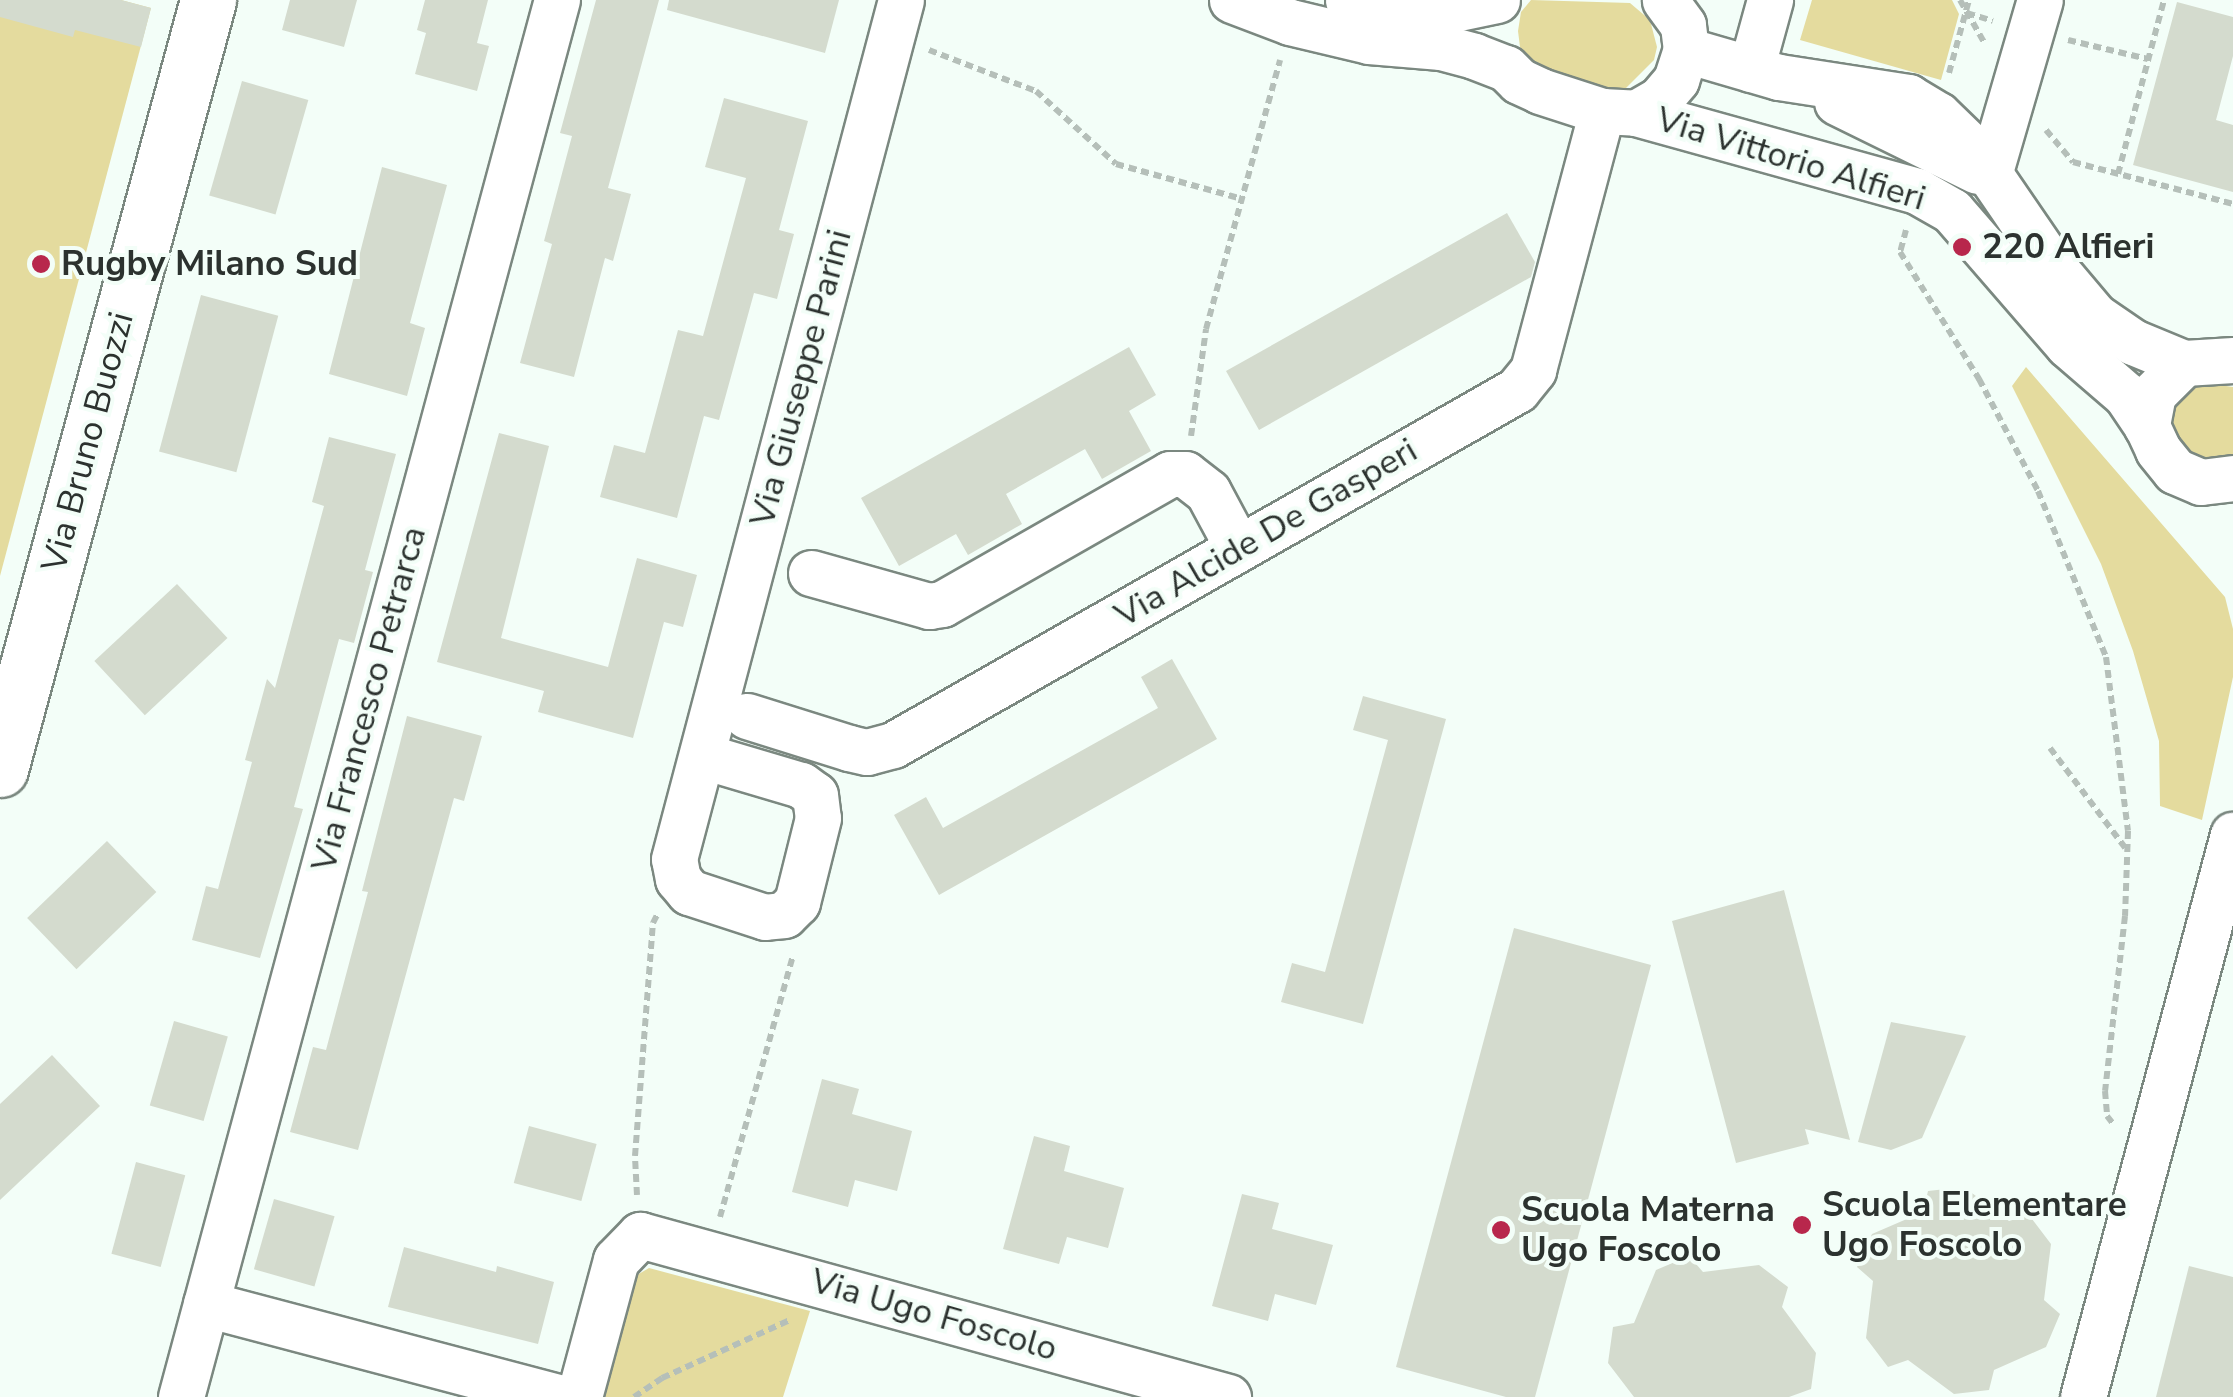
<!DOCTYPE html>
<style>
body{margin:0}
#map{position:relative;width:2233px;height:1397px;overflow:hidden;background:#f3fef8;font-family:"Nunito Sans",sans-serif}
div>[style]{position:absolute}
.green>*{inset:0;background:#e4db9e}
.building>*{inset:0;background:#d4dbce;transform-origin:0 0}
.path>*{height:6px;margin-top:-3px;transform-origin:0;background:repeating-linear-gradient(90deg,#b5bfb9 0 8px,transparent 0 13px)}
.roads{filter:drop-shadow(2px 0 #7b8880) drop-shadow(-2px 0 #7b8880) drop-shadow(0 2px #7b8880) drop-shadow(0 -2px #7b8880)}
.minor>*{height:45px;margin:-22.5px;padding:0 22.5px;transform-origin:22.5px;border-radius:22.5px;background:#fff}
.major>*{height:55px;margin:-27.5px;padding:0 27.5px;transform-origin:27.5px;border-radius:27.5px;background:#fff}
.dots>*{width:28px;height:28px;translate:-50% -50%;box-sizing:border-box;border:5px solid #f3fef8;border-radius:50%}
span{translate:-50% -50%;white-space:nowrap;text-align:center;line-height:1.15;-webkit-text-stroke:8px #f3fef8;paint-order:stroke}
.street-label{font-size:35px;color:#2c322f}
.poi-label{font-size:35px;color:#2c322f;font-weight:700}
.left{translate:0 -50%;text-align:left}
</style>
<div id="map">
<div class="green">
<div style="clip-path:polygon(0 0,121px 0,151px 8px,0 576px)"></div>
<div style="clip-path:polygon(1531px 0,1630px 3px,1650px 20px,1657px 47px,1654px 60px,1625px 89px,1609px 91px,1532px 63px,1520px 47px,1518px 31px,1521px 12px)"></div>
<div style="clip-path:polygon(1812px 0,1952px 0,1959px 14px,1941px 80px,1800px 40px)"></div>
<div style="clip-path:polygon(2026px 367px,2225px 597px,2233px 629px,2233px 677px,2202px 820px,2160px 806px,2159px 741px,2133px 651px,2101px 564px,2012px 386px)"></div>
<div style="clip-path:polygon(2198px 382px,2233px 387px,2233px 456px,2204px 462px,2181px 449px,2170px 425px,2171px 411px,2186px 389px)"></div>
<div style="clip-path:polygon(649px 1268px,810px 1311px,783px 1397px,605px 1397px,637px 1275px)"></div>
</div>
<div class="building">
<div style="clip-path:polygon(0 0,121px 0,151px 8px,141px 47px,75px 30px,73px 37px,0 17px)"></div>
<div style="clip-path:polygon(290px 0,357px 0,344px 47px,282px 30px)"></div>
<div style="clip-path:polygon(425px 0,488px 0,477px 43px,489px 46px,477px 91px,415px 74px,426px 33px,417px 30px)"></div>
<div style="clip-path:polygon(596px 0,659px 0,608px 188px,631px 194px,613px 261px,605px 258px,574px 377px,520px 363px,552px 244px,544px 241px,572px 136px,560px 133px)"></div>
<div style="clip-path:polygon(669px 0,839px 0,825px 53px,667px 10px)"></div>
<div style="clip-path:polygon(2177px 2px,2233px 17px,2233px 56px,2216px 120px,2233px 125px,2233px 192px,2133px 165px)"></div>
<div style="left:242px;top:81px;width:69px;height:119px;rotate:16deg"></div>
<div style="clip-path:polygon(724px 98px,808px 121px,779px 230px,794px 234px,777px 299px,754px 293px,719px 420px,704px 416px,677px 518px,600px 497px,614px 445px,645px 453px,678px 330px,703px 336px,746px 178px,705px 167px)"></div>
<div style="clip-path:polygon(382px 167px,447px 185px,410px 323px,425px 328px,407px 396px,329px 374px)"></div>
<div style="clip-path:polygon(1507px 213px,1535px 262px,1531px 277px,1259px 430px,1226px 371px)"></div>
<div style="left:201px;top:295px;width:80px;height:162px;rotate:15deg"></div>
<div style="clip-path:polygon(1129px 347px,1156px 395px,1129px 411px,1151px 451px,1102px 479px,1085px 449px,1006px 494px,1022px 524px,968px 555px,956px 534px,899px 566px,861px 498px)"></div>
<div style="clip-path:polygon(499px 433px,549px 446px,501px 638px,608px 667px,637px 558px,697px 575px,683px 627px,664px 622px,633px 738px,538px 712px,544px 691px,437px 662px)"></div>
<div style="clip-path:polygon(329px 437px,396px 454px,365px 570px,373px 572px,354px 643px,339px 639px,294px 807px,303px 809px,260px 958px,192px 940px,206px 886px,218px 889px,252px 762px,245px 760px,267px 679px,275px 688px,324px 506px,312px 502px)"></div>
<div style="left:177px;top:584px;width:74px;height:113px;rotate:47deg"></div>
<div style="clip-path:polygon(1172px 659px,1217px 739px,939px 895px,894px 815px,926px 797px,943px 828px,1158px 708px,1141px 677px)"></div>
<div style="clip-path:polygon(1363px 696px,1446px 719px,1363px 1024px,1281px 1002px,1292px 963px,1325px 972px,1388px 740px,1353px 730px)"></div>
<div style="clip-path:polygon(407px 716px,482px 736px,464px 801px,454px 798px,358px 1150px,290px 1132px,313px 1047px,326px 1050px,368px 892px,362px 891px)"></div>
<div style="left:107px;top:841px;width:71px;height:111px;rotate:46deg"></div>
<div style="clip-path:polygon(1784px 890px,1850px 1140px,1805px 1129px,1809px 1144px,1736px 1163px,1672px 921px)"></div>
<div style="clip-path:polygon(1514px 928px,1651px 965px,1535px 1397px,1506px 1397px,1396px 1367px)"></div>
<div style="left:174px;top:1021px;width:56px;height:88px;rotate:16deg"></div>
<div style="clip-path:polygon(1891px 1022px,1966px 1036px,1922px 1138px,1891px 1150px,1858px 1142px)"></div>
<div style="clip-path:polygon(52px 1055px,100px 1106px,0 1200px,0 1104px)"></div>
<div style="clip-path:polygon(822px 1079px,859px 1089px,852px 1114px,912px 1131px,897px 1191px,855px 1180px,848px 1207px,792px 1192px)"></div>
<div style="left:529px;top:1126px;width:70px;height:59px;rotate:15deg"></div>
<div style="clip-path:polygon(1034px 1136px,1070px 1146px,1064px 1171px,1124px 1188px,1108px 1248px,1067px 1237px,1059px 1264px,1003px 1249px)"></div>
<div style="left:136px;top:1162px;width:51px;height:95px;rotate:15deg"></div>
<div style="clip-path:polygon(1964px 1187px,2009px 1221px,2029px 1215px,2051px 1244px,2044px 1300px,2060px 1314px,2046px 1347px,1994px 1370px,1989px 1390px,1954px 1394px,1908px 1360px,1888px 1367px,1866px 1338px,1873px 1281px,1857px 1267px,1872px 1234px,1923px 1212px,1928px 1191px)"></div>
<div style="clip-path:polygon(1242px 1194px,1279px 1203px,1272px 1229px,1333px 1245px,1316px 1305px,1275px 1294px,1268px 1321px,1212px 1306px)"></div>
<div style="left:274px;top:1199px;width:63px;height:73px;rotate:16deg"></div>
<div style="clip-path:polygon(404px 1247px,496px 1272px,497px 1266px,554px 1282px,538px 1344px,388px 1307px)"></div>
<div style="clip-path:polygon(1689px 1256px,1703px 1272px,1759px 1265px,1788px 1287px,1782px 1307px,1816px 1353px,1811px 1389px,1789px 1397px,1634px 1397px,1608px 1363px,1613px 1327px,1634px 1323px,1656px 1270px)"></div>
<div style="clip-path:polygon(2189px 1266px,2233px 1277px,2233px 1397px,2156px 1397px)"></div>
</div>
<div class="path">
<div style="left:1960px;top:0;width:48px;rotate:60.3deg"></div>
<div style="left:1967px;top:13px;width:27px;rotate:17deg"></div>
<div style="left:2068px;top:40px;width:82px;rotate:13.4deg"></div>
<div style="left:929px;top:50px;width:115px;rotate:21deg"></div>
<div style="left:1036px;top:91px;width:108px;rotate:42.4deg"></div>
<div style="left:1116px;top:164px;width:131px;rotate:15.5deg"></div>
<div style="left:1949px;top:73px;width:76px;rotate:-74.7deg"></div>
<div style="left:2046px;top:130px;width:42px;rotate:49.8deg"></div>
<div style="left:2073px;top:162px;width:165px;rotate:14.7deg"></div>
<div style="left:2118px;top:174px;width:180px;rotate:-75.2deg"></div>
<div style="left:1906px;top:230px;width:23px;rotate:105deg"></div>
<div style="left:1900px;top:252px;width:150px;rotate:58.1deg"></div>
<div style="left:1979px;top:379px;width:127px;rotate:62.2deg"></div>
<div style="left:2038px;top:491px;width:179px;rotate:67.7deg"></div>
<div style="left:2106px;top:657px;width:175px;rotate:82.8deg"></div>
<div style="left:2128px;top:831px;width:85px;rotate:92deg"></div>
<div style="left:2125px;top:916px;width:176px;rotate:96.5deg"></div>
<div style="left:2105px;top:1091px;width:25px;rotate:85deg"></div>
<div style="left:2107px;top:1116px;width:11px;rotate:52deg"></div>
<div style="left:1191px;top:436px;width:108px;rotate:-82deg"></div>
<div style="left:1206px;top:329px;width:279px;rotate:-74.6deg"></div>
<div style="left:2050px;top:748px;width:126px;rotate:53deg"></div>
<div style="left:637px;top:1195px;width:39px;rotate:-93deg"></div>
<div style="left:635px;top:1156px;width:234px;rotate:-85.6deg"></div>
<div style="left:653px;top:923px;width:9px;rotate:-63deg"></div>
<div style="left:720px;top:1217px;width:272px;rotate:-74.4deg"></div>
<div style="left:634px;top:1397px;width:34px;rotate:-34deg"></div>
<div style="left:662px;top:1378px;width:141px;rotate:-24.4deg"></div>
</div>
<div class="roads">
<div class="minor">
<div style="left:1232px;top:0;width:62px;rotate:20.8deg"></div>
<div style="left:1290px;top:22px;width:81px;rotate:13.5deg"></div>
<div style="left:1369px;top:41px;width:72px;rotate:4.8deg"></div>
<div style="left:1441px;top:47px;width:34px;rotate:15deg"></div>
<div style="left:1474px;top:56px;width:34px;rotate:21deg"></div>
<div style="left:1506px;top:68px;width:18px;rotate:45deg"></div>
<div style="left:1519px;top:81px;width:23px;rotate:25deg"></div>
<div style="left:1540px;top:91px;width:65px;rotate:17.9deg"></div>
<div style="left:1602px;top:111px;width:34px;rotate:3deg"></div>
<div style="left:1636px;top:113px;width:292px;rotate:15.5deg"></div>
<div style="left:1917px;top:191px;width:40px;rotate:29.7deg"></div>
<div style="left:1952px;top:211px;width:177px;rotate:49.1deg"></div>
<div style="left:2068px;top:345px;width:77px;rotate:40.8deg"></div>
<div style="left:2126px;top:395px;width:37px;rotate:56deg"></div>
<div style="left:1348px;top:0;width:101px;rotate:5.7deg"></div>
<div style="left:1449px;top:10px;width:49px;rotate:-11.8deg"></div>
<div style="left:1686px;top:50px;width:97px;rotate:16.2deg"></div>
<div style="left:1779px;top:77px;width:131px;rotate:8.8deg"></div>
<div style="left:1908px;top:97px;width:35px;rotate:31deg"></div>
<div style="left:1938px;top:115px;width:46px;rotate:44.1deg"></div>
<div style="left:1971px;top:147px;width:142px;rotate:55.6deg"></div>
<div style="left:2051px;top:264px;width:68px;rotate:49.8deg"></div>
<div style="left:2095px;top:316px;width:46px;rotate:34.4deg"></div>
<div style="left:2133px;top:342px;width:55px;rotate:22.4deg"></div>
<div style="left:1751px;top:69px;width:72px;rotate:-74.6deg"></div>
<div style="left:1837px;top:102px;width:156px;rotate:26.2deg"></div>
<div style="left:1636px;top:113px;width:28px;rotate:-30deg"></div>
<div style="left:1660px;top:99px;width:25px;rotate:-50deg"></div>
<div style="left:1676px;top:80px;width:32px;rotate:-72deg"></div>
<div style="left:1686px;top:50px;width:25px;rotate:-97deg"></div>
<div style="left:1683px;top:25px;width:31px;rotate:-126deg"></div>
<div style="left:1989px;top:175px;width:182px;rotate:-73.8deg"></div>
<div style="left:2233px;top:360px;width:49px;rotate:176.5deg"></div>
<div style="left:2184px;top:363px;width:44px;rotate:135deg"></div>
<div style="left:2153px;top:394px;width:33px;rotate:101deg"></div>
<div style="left:2147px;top:426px;width:26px;rotate:65deg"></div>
<div style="left:2158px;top:450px;width:27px;rotate:51deg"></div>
<div style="left:2175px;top:471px;width:28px;rotate:23deg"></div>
<div style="left:2201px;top:482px;width:32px;rotate:-7deg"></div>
<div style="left:811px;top:573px;width:123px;rotate:15.6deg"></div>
<div style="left:929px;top:606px;width:13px;rotate:-9deg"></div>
<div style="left:942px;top:604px;width:262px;rotate:-29.7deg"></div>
<div style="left:1170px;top:474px;width:15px"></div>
<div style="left:1185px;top:474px;width:29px;rotate:38deg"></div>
<div style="left:1208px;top:492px;width:64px;rotate:61.8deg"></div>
<div style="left:747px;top:716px;width:107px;rotate:17.4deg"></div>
<div style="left:849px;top:748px;width:18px;rotate:13deg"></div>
<div style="left:867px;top:752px;width:27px;rotate:-15deg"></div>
<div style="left:893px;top:745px;width:718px;rotate:-29.64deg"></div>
<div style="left:1517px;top:390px;width:26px;rotate:-51deg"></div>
<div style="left:1533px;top:370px;width:268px;rotate:-75.1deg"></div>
<div style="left:703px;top:756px;width:102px;rotate:16.5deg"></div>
<div style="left:801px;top:785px;width:17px;rotate:36deg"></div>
<div style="left:815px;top:795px;width:23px;rotate:83deg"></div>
<div style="left:818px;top:818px;width:87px;rotate:104deg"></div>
<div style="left:797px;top:902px;width:18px;rotate:135deg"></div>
<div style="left:784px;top:915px;width:19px;rotate:174deg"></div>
<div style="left:765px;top:917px;width:80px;rotate:-161.8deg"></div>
<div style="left:689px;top:892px;width:17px;rotate:-130deg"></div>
<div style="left:678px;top:879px;width:20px;rotate:-101deg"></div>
<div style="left:674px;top:859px;width:888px;rotate:-75.2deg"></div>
<div style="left:206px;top:1304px;width:365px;rotate:14.8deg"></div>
<div style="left:181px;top:1397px;width:1447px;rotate:-74.94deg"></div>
<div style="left:579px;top:1397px;width:142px;rotate:-74.9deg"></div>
<div style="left:616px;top:1260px;width:35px;rotate:-46deg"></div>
<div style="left:640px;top:1235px;width:610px;rotate:15.4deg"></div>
<div style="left:2083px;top:1397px;width:582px;rotate:-75.06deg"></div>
</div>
<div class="major">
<div style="left:0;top:769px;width:797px;rotate:-74.86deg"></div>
</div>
</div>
<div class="dots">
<div style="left:1962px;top:247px;background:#b8274c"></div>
<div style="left:41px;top:264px;background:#b8274c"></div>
<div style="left:1802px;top:1225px;background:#b8274c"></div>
<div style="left:1501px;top:1230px;background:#b8274c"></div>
</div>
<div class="street-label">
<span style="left:1791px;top:159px;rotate:17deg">Via Vittorio Alfieri</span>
<span style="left:801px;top:378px;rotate:-75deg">Via Giuseppe Parini</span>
<span style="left:88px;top:442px;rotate:-75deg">Via Bruno Buozzi</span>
<span style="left:1266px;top:533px;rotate:-30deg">Via Alcide De Gasperi</span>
<span style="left:369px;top:699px;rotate:-75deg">Via Francesco Petrarca</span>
<span style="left:934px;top:1315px;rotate:16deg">Via Ugo Foscolo</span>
</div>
<div class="poi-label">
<span class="left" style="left:1982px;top:247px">220 Alfieri</span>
<span class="left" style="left:61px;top:264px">Rugby Milano Sud</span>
<span class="left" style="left:1822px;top:1225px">Scuola Elementare<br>Ugo Foscolo</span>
<span class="left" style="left:1521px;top:1230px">Scuola Materna<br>Ugo Foscolo</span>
</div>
</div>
